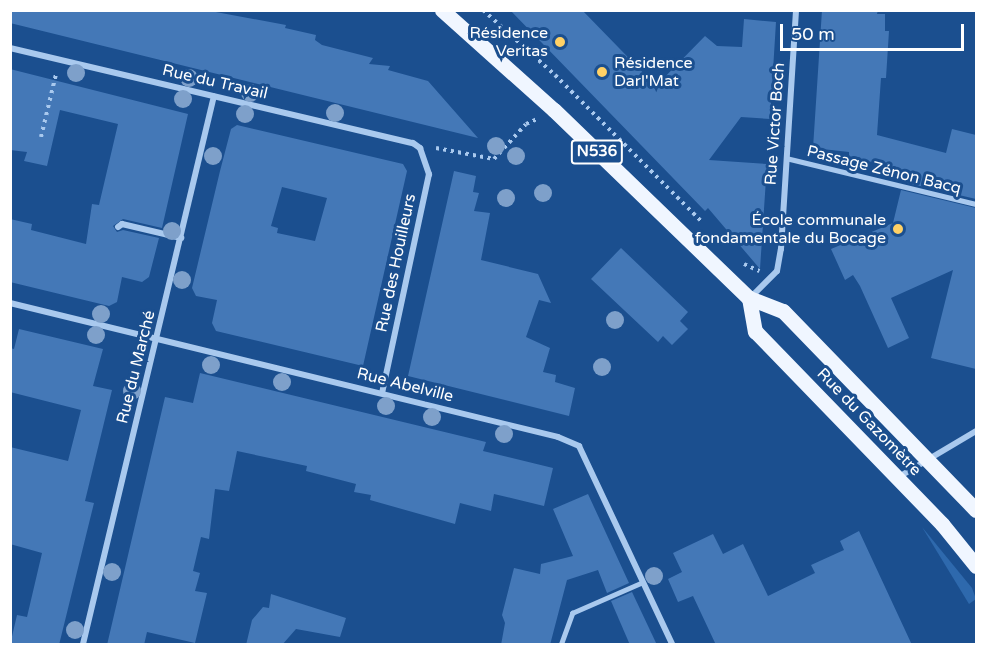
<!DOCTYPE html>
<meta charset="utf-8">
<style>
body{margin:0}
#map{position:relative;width:987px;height:655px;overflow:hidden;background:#1b4f8f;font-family:"Varela Round",sans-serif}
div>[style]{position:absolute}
.green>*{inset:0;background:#2e69ad}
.building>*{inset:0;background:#4478b7}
.path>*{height:4px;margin-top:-2px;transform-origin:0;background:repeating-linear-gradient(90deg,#a9c9ee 0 3px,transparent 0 7.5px)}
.lane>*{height:4.5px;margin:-2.25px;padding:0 2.25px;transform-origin:2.25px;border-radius:2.25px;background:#a9c9ee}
.street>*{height:6px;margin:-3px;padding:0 3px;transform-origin:3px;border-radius:3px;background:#a9c9ee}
.primary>*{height:15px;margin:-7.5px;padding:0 7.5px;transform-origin:7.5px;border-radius:7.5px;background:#f0f6ff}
.trees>*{width:18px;height:18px;margin:-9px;border-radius:50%;background:#7ea0ca}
.dots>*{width:16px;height:16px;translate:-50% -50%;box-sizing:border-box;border:3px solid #1b4f8f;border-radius:50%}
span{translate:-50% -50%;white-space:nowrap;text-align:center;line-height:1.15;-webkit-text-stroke:6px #1b4f8f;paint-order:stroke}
.shield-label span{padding:2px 4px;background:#1b4f8f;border:2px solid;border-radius:4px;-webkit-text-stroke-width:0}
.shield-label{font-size:15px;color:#fff;font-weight:700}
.poi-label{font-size:16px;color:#fff}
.right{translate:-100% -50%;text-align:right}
.left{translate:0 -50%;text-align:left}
.street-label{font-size:16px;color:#fff}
.frame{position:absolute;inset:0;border:12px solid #fff;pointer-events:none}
.scale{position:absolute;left:780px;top:24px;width:184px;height:27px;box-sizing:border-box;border:3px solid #fff;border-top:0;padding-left:8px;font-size:18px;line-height:21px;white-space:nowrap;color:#fff;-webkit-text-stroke:4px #1b4f8f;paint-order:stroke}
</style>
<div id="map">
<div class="green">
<div style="clip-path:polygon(922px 527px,972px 588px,976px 599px,969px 604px)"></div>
</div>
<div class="building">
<div style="clip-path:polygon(10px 10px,205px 10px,286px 25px,285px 28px,316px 35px,315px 40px,322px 45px,373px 58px,369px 64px,390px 66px,388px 70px,428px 81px,478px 138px,10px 23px)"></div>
<div style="clip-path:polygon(510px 10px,582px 10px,656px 86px,705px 36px,717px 46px,742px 47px,744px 19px,776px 22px,770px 119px,741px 117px,709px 160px,767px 164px,760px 269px,708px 208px,705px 211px)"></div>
<div style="clip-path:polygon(822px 10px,878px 10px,877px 14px,885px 14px,885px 31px,889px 31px,886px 78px,881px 78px,877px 135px,946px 153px,952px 129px,976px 135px,976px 199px,903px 182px,904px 176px,882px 170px,884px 164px,849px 158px,849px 152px,813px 148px)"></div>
<div style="clip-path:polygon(10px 69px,188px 114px,162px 228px,123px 219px,113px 226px,117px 232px,123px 230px,159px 238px,149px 277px,142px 282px,122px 277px,117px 302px,109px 306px,10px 282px,10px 219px,32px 224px,31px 230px,86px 244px,92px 204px,99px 205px,118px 124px,60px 110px,47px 166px,24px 161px,27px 152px,10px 150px)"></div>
<div style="clip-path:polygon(evenodd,237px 125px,403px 164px,407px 171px,363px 366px,216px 331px,212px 323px,217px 300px,196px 296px,192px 288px,220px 171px,231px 129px,237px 125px,282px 187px,327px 198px,315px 241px,277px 233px,278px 228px,271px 226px,282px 187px)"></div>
<div style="clip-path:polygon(454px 171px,476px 176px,473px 192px,479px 193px,474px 211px,490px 213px,481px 260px,538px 274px,551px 303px,539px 300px,526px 337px,550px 348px,543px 372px,556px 375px,555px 382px,575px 388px,569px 416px,408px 376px)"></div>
<div style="clip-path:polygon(901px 190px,976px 208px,976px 369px,931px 358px,953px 270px,891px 298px,909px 338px,888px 348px,860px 286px,853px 275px,845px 280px,831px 249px,893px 223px)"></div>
<div style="clip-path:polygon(621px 248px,688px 312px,680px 321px,688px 329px,672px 345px,663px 336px,658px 342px,591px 279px)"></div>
<div style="clip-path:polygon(19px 329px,103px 349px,93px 386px,112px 390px,85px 501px,94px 503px,59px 645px,10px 645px,17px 615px,27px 617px,42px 553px,10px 544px,10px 447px,68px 461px,81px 410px,10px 392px,10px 348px,14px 349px)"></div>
<div style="clip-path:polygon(200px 373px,486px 442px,483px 451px,553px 468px,544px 506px,494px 494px,491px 511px,460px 503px,455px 524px,370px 500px,371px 495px,354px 492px,356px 484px,306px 471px,307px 466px,237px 451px,229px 491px,215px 489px,209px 539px,201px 537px,193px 571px,200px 573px,195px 591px,207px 593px,195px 643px,147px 632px,144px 645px,107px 645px,165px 397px,193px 403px)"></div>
<div style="clip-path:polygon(588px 494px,629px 583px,607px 593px,598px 570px,567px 580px,550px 645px,501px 645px,505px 623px,502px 615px,514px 568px,540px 574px,541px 564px,573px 556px,553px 509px)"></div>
<div style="clip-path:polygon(859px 531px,912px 645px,716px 645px,693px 596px,678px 602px,668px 579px,682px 572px,673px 553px,713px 534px,723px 554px,743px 544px,768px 596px,815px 573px,811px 565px,844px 550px,840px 541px)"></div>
<div style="clip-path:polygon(632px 592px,657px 645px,630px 645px,611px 601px)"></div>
<div style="clip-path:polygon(271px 594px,346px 618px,340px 637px,296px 629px,282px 645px,246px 645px,252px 620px,263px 607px,269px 608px)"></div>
</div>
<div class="path">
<div style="left:483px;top:10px;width:97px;rotate:42.1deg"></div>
<div style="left:555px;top:75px;width:206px;rotate:45deg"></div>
<div style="left:41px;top:137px;width:65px;rotate:-76.6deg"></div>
<div style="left:436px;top:148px;width:59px;rotate:10.7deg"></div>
<div style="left:494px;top:159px;width:47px;rotate:-47.6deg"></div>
<div style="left:526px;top:124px;width:12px;rotate:-24deg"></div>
<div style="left:744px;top:264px;width:17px;rotate:25deg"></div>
</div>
<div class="lane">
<div style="left:786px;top:158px;width:195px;rotate:13.6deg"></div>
<div style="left:561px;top:644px;width:33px;rotate:-70deg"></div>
<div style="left:572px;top:613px;width:77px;rotate:-23.6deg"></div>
</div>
<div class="street">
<div style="left:10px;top:48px;width:414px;rotate:13.3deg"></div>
<div style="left:413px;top:143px;width:9px;rotate:36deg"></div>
<div style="left:420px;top:148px;width:28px;rotate:71deg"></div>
<div style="left:429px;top:174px;width:224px;rotate:102.1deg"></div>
<div style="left:118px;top:227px;width:5px;rotate:-37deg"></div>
<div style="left:122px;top:224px;width:61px;rotate:13.3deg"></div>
<div style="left:750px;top:298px;width:38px;rotate:-45deg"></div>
<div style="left:777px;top:271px;width:22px;rotate:-80deg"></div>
<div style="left:781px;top:249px;width:239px;rotate:-86.4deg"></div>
<div style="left:10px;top:303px;width:564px;rotate:13.74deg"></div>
<div style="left:558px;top:437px;width:23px;rotate:23deg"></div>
<div style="left:579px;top:446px;width:219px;rotate:64.8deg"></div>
<div style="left:897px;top:478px;width:92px;rotate:-30.7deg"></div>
<div style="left:83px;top:644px;width:563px;rotate:-76.56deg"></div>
</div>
<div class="primary">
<div style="left:442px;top:10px;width:150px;rotate:41.8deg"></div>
<div style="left:554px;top:110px;width:271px;rotate:44deg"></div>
<div style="left:749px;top:298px;width:36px;rotate:21deg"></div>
<div style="left:783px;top:311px;width:277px;rotate:45.9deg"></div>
<div style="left:749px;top:298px;width:34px;rotate:80deg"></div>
<div style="left:755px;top:331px;width:269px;rotate:45.9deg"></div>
<div style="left:942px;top:524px;width:54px;rotate:51deg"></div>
</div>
<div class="trees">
<div style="left:76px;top:73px"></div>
<div style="left:189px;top:78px"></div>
<div style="left:250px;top:93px"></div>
<div style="left:183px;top:99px"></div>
<div style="left:335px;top:113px"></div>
<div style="left:245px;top:114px"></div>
<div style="left:496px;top:146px"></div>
<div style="left:213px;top:156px"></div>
<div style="left:516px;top:156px"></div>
<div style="left:543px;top:193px"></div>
<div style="left:506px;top:198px"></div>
<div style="left:172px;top:231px"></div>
<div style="left:182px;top:280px"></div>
<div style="left:101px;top:314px"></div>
<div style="left:615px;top:320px"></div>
<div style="left:96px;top:335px"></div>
<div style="left:211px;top:365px"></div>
<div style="left:602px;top:367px"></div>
<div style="left:282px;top:382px"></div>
<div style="left:132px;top:391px"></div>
<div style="left:386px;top:406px"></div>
<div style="left:432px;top:417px"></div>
<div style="left:504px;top:434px"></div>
<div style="left:112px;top:572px"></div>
<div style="left:654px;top:576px"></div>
<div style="left:75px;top:630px"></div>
</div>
<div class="dots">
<div style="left:560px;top:42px;background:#ffd166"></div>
<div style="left:602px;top:72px;background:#ffd166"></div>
<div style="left:898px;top:229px;background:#ffd166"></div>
</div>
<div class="shield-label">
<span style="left:597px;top:152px">N536</span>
</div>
<div class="poi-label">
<span class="right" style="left:548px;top:42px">Résidence<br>Veritas</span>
<span class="left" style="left:614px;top:72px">Résidence<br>Darl'Mat</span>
<span class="right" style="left:886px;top:229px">École communale<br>fondamentale du Bocage</span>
</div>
<div class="street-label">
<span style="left:215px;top:82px;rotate:13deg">Rue du Travail</span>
<span style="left:775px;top:124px;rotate:-86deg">Rue Victor Boch</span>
<span style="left:884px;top:170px;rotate:14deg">Passage Zénon Bacq</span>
<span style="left:396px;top:263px;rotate:-78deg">Rue des Houilleurs</span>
<span style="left:136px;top:367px;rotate:-76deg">Rue du Marché</span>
<span style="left:405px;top:385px;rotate:14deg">Rue Abelville</span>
<span style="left:869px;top:422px;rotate:46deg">Rue du Gazomètre</span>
</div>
<div class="frame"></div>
<div class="scale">50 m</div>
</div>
